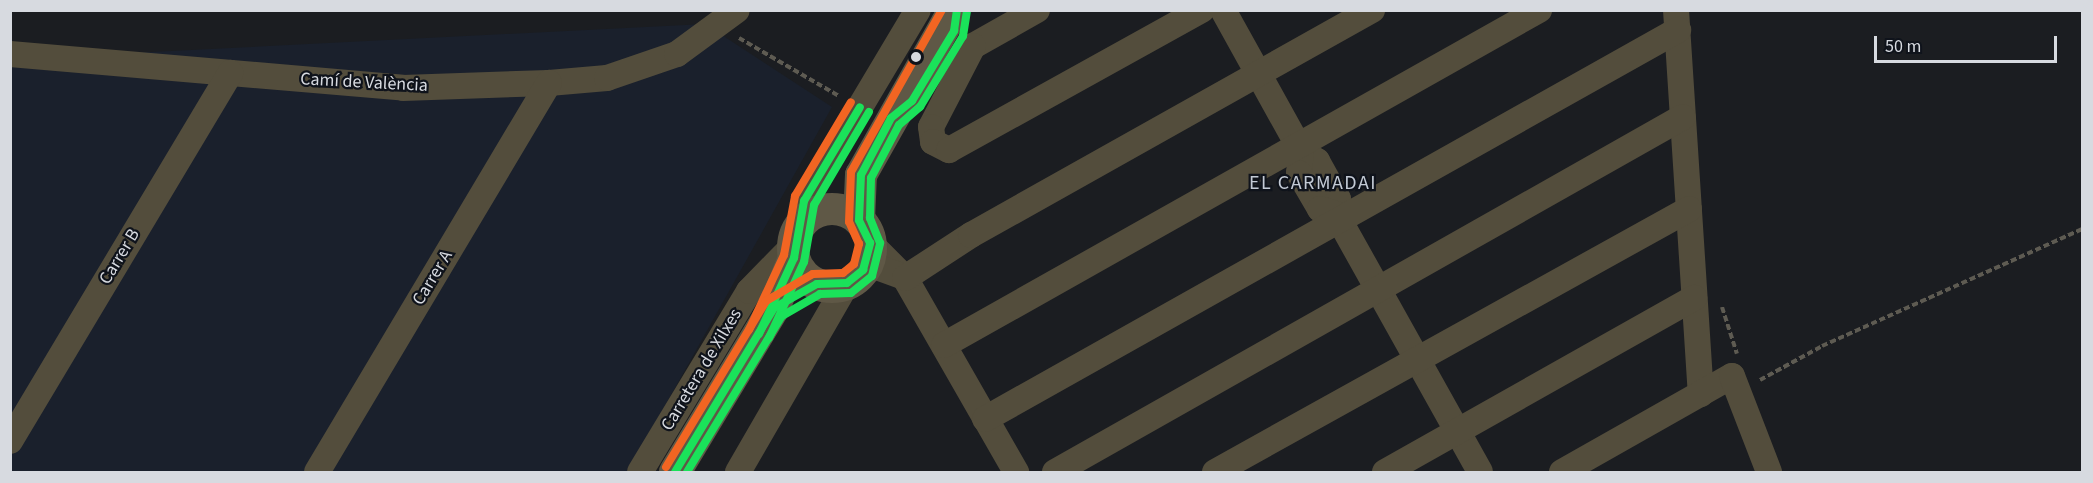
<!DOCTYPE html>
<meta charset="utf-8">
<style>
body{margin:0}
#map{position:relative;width:2093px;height:483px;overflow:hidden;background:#1b1d21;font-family:"Source Sans 3",sans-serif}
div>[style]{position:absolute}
.built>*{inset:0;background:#1a202c}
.path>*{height:4px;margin-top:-2px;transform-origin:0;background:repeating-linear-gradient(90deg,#5e5b52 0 6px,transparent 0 9px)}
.minor>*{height:26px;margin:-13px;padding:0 13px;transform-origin:13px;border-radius:13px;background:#534d3c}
.major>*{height:32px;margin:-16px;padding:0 16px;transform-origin:16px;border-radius:16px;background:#5f5846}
.major>.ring{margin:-16px;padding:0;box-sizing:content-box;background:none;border:32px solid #5f5846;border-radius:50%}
.bus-1>*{height:8px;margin:-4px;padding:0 4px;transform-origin:4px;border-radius:4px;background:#1ae25a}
.bus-2>*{height:8px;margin:-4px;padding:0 4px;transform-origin:4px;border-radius:4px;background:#1ae25a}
.bus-3>*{height:8px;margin:-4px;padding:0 4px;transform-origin:4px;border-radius:4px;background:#f26522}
.dots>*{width:16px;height:16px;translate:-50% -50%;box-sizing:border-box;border:3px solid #0f131b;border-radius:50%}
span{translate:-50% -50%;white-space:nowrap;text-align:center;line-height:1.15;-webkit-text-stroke:4.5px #0f131b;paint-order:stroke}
.street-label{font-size:18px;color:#d7dae0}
.neighbourhood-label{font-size:20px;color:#c3cad5;letter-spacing:1.5px}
.frame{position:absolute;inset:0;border:12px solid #d7dae0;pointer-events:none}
.scale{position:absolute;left:1874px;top:36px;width:183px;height:27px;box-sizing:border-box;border:3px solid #d7dae0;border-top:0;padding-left:8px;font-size:18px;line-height:21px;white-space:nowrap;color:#d7dae0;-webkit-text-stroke:4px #0f131b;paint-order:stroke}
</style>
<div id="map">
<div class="built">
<div style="clip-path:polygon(705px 24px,832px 107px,628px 472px,11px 472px,11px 59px)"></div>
</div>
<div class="path">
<div style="left:739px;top:38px;width:116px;rotate:30.1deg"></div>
<div style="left:1722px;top:307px;width:49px;rotate:72.3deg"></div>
<div style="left:1760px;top:380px;width:71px;rotate:-28.7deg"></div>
<div style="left:1822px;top:346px;width:285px;rotate:-24.2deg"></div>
</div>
<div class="minor">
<div style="left:1037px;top:10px;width:73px;rotate:150.6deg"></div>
<div style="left:973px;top:46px;width:91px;rotate:117.4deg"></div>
<div style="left:931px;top:127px;width:15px;rotate:82deg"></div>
<div style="left:933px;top:142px;width:18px;rotate:27deg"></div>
<div style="left:949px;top:150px;width:289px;rotate:-29deg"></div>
<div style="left:1223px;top:10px;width:161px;rotate:61deg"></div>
<div style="left:1301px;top:151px;width:19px;rotate:32deg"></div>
<div style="left:1317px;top:161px;width:43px;rotate:61.1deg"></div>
<div style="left:1338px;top:199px;width:15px;rotate:98deg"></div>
<div style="left:1336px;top:214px;width:295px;rotate:60.8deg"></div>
<div style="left:1676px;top:10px;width:385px;rotate:86.3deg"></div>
<div style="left:10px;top:54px;width:394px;rotate:4.9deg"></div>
<div style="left:403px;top:88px;width:146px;rotate:-2deg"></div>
<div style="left:549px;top:83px;width:58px;rotate:-4.9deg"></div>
<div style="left:607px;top:78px;width:74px;rotate:-18.9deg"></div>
<div style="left:677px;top:54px;width:74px;rotate:-36.3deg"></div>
<div style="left:1301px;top:151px;width:22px;rotate:95deg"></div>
<div style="left:1299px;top:173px;width:42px;rotate:59.7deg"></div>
<div style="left:1320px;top:209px;width:17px;rotate:17deg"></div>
<div style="left:803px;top:222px;width:21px;rotate:-87deg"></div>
<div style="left:804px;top:201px;width:222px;rotate:-59.2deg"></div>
<div style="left:870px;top:243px;width:49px;rotate:45deg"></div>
<div style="left:905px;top:278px;width:224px;rotate:60.2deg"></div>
<div style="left:863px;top:270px;width:12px;rotate:-20deg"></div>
<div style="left:874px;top:266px;width:30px;rotate:20deg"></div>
<div style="left:905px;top:278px;width:79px;rotate:-33.1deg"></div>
<div style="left:971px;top:235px;width:460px;rotate:-29.3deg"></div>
<div style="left:944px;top:345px;width:683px;rotate:-29.38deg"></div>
<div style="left:985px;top:419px;width:795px;rotate:-29.31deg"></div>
<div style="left:10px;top:441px;width:429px;rotate:-59.1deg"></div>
<div style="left:317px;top:472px;width:453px;rotate:-59.2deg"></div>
<div style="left:640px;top:472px;width:211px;rotate:-58.9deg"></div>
<div style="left:749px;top:291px;width:63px;rotate:-45.6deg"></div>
<div style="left:738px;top:472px;width:218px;rotate:-60deg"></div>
<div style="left:1055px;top:472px;width:721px;rotate:-29.48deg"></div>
<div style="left:1215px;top:472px;width:542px;rotate:-29.02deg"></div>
<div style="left:1385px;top:472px;width:355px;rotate:-29.4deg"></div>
<div style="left:1562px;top:472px;width:195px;rotate:-29.5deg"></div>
<div style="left:1732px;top:376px;width:103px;rotate:68.9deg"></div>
</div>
<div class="major">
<div class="ring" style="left:793px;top:209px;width:46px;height:46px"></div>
<div style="left:859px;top:220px;width:45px;rotate:-87.5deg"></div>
<div style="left:861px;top:175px;width:189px;rotate:-60.6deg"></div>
<div style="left:675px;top:472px;width:192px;rotate:-58.9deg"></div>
<div style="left:774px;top:308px;width:54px;rotate:-68.2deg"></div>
</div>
<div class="bus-1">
<div style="left:759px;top:334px;width:84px;rotate:-65.3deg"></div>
<div style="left:794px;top:258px;width:58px;rotate:-80deg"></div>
<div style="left:804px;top:201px;width:109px;rotate:-59.2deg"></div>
<div style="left:675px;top:472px;width:192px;rotate:-58.9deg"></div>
<div style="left:774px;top:308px;width:49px;rotate:-29.2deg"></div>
<div style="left:817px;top:284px;width:30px;rotate:-2deg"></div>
<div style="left:847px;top:283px;width:21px;rotate:-39deg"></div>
<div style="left:863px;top:270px;width:28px;rotate:-75deg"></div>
<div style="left:870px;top:243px;width:25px;rotate:-116deg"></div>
<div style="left:859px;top:220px;width:45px;rotate:-87.5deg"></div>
<div style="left:861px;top:175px;width:64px;rotate:-62.2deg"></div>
<div style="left:891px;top:118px;width:27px;rotate:-39deg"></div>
<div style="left:912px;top:101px;width:82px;rotate:-59deg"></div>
<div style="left:954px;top:31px;width:21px;rotate:-82deg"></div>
</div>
<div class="bus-2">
<div style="left:769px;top:338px;width:84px;rotate:-65.3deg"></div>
<div style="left:804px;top:262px;width:58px;rotate:-80deg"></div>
<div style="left:814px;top:205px;width:108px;rotate:-59.4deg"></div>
<div style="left:687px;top:472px;width:183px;rotate:-58.7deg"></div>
<div style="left:782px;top:316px;width:44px;rotate:-30.1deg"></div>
<div style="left:820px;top:294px;width:31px;rotate:-2deg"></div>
<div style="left:851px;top:293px;width:27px;rotate:-39deg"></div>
<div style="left:872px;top:276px;width:34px;rotate:-76deg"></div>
<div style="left:880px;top:243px;width:27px;rotate:-112deg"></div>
<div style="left:870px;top:218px;width:40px;rotate:-88.6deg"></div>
<div style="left:871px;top:178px;width:60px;rotate:-62.2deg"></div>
<div style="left:899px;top:125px;width:28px;rotate:-41deg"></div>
<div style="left:920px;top:107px;width:83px;rotate:-58.8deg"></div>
<div style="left:963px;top:36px;width:25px;rotate:-81deg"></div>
</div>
<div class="bus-3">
<div style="left:749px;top:330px;width:83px;rotate:-65deg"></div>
<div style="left:784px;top:255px;width:60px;rotate:-79.4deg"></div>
<div style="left:795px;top:196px;width:109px;rotate:-59.2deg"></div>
<div style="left:666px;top:467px;width:194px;rotate:-58.9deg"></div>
<div style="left:766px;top:301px;width:54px;rotate:-29.9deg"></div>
<div style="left:813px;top:274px;width:30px;rotate:-2deg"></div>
<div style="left:843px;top:273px;width:14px;rotate:-39deg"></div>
<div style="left:854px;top:264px;width:21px;rotate:-76deg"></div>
<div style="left:859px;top:244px;width:24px;rotate:-114deg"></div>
<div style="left:849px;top:222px;width:50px;rotate:-87.7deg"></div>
<div style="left:851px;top:172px;width:186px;rotate:-60.7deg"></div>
</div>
<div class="dots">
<div style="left:916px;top:57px;background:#d7dae0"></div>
</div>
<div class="street-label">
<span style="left:364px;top:83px;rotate:3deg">Camí de València</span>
<span style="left:120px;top:257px;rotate:-59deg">Carrer B</span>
<span style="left:433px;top:278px;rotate:-59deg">Carrer A</span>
<span style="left:702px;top:370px;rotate:-59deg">Carretera de Xilxes</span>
</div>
<div class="neighbourhood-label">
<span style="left:1313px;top:183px">EL CARMADAI</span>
</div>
<div class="frame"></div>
<div class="scale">50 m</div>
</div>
